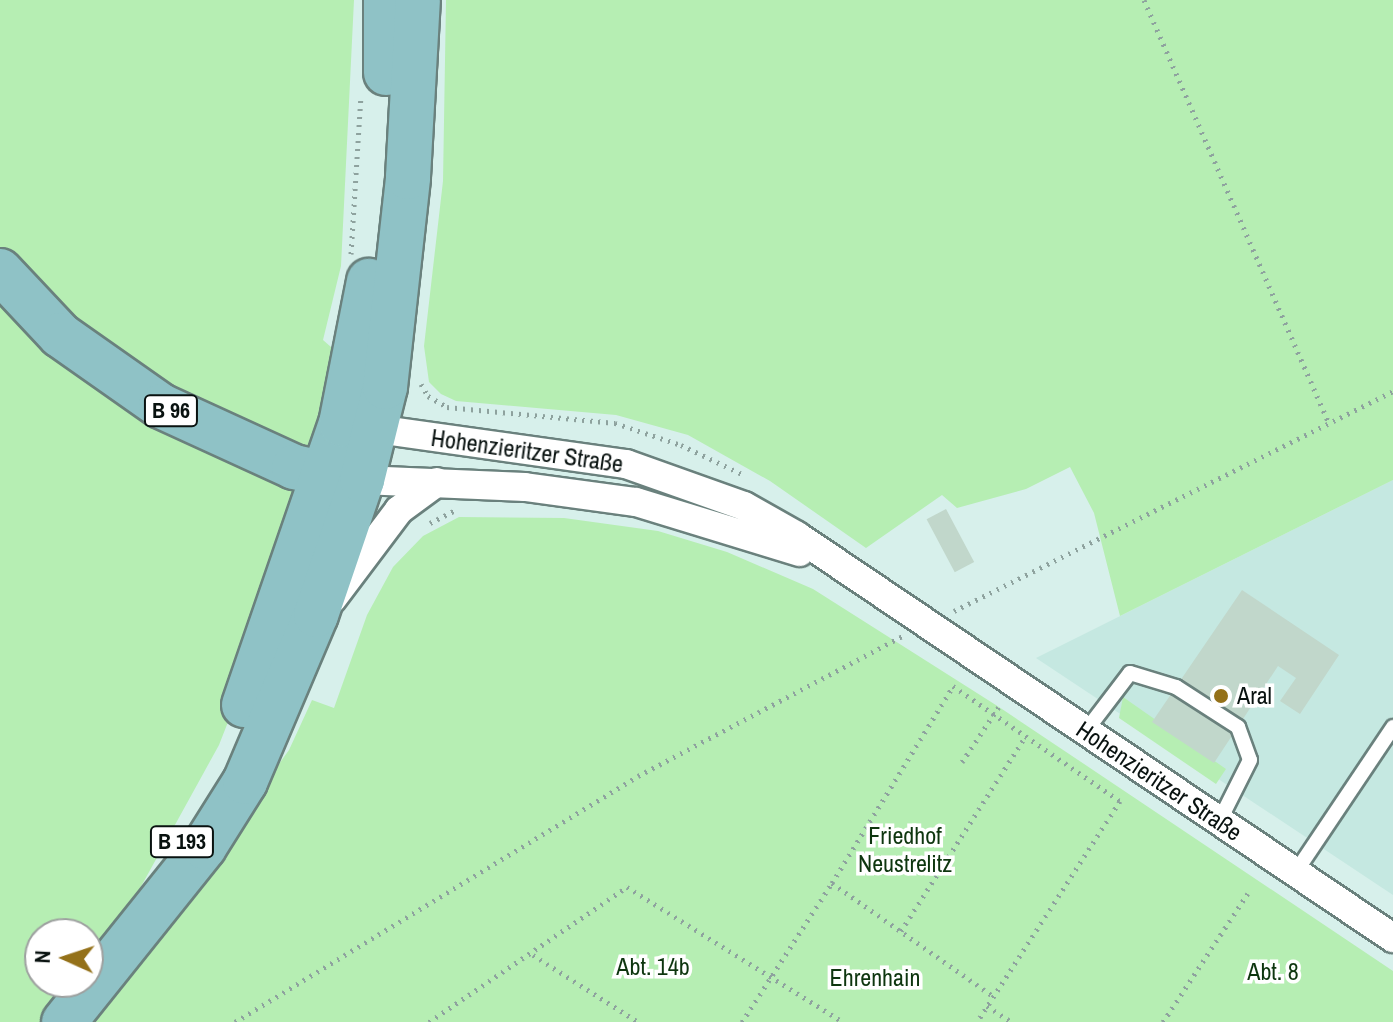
<!DOCTYPE html>
<meta charset="utf-8">
<style>
body{margin:0}
#map{position:relative;width:1393px;height:1022px;overflow:hidden;background:#d7f0eb;font-family:"Archivo Narrow",sans-serif}
div>[style]{position:absolute}
.built>*{inset:0;background:#c5e8e1}
.green>*{inset:0;background:#b6eeb3}
.building>*{inset:0;background:#c1d7cb;transform-origin:0 0}
.path>*{height:5px;margin-top:-2.5px;transform-origin:0;background:repeating-linear-gradient(90deg,#8ea29e 0 2px,transparent 0 8px)}
.roads{filter:drop-shadow(2px 0 #6a817d) drop-shadow(-2px 0 #6a817d) drop-shadow(0 2px #6a817d) drop-shadow(0 -2px #6a817d)}
.service>*{height:14px;margin:-7px;padding:0 7px;transform-origin:7px;border-radius:7px;background:#fff}
.minor>*{height:28px;margin:-14px;padding:0 14px;transform-origin:14px;border-radius:14px;background:#fff}
.primary>*{height:44px;margin:-22px;padding:0 22px;transform-origin:22px;border-radius:22px;background:#8fc2c6}
.dots>*{width:22px;height:22px;translate:-50% -50%;box-sizing:border-box;border:4px solid #fff;border-radius:50%}
span{translate:-50% -50%;white-space:nowrap;text-align:center;line-height:1.15;-webkit-text-stroke:7px #fff;paint-order:stroke}
.shield-label span{padding:2px 6px;background:#fff;border:2px solid;border-radius:6px;-webkit-text-stroke-width:0}
.shield-label{font-size:22px;color:#091210;font-weight:700}
.street-label{font-size:24px;color:#091210}
.poi-label{font-size:24px;color:#091210}
.left{translate:0 -50%;text-align:left}
.park-label{font-size:24px;color:#0e360f}
.north{position:absolute;left:24px;top:918px;width:80px;height:80px;box-sizing:border-box;background:#fff;border:2px solid #9da09f;border-radius:50%;rotate:273deg;font-size:22px;font-weight:700;line-height:32px;text-align:center;color:#091210}
.north::after{content:'';display:block;margin:auto;width:28px;height:36px;background:#947119;clip-path:polygon(50% 0,100% 100%,50% 72%,0 100%)}
</style>
<div id="map">
<div class="built">
<div style="clip-path:polygon(1393px 480px,1393px 895px,1036px 658px)"></div>
</div>
<div class="green">
<div style="clip-path:polygon(0 0,354px 0,341px 266px,323px 340px,339px 354px,316px 449px,308px 453px,122px 368px,0 252px)"></div>
<div style="clip-path:polygon(446px 0,1393px 0,1393px 480px,1120px 616px,1094px 513px,1070px 467px,1026px 489px,957px 508px,942px 495px,866px 548px,770px 481px,688px 435px,616px 415px,456px 401px,441px 394px,429px 382px,424px 346px,443px 181px)"></div>
<div style="clip-path:polygon(0 297px,291px 489px,299px 506px,257px 648px,219px 745px,138px 892px,88px 964px,88px 934px,40px 934px,40px 982px,75px 982px,43px 1022px,0 1022px)"></div>
<div style="clip-path:polygon(459px 517px,564px 518px,658px 531px,727px 552px,813px 589px,999px 707px,1393px 971px,1393px 1022px,93px 1022px,289px 750px,312px 700px,334px 708px,367px 615px,393px 567px,423px 536px)"></div>
<div style="clip-path:polygon(1123px 697px,1226px 769px,1216px 784px,1119px 718px)"></div>
</div>
<div class="building">
<div style="left:946px;top:509px;width:60px;height:22px;rotate:62deg"></div>
<div style="clip-path:polygon(1242px 590px,1339px 655px,1300px 714px,1280px 701px,1296px 678px,1278px 666px,1214px 763px,1152px 722px)"></div>
</div>
<div class="path">
<div style="left:1144px;top:0;width:462px;rotate:66.4deg"></div>
<div style="left:351px;top:254px;width:157px;rotate:-86.4deg"></div>
<div style="left:421px;top:384px;width:14px;rotate:60deg"></div>
<div style="left:428px;top:396px;width:22px;rotate:30deg"></div>
<div style="left:447px;top:407px;width:169px;rotate:5.4deg"></div>
<div style="left:615px;top:423px;width:70px;rotate:18.4deg"></div>
<div style="left:681px;top:445px;width:68px;rotate:25.4deg"></div>
<div style="left:430px;top:523px;width:27px;rotate:-27deg"></div>
<div style="left:954px;top:611px;width:491px;rotate:-26.6deg"></div>
<div style="left:962px;top:762px;width:69px;rotate:-56.3deg"></div>
<div style="left:832px;top:883px;width:231px;rotate:-58.4deg"></div>
<div style="left:953px;top:686px;width:203px;rotate:34.6deg"></div>
<div style="left:1120px;top:801px;width:263px;rotate:122.9deg"></div>
<div style="left:901px;top:931px;width:230px;rotate:-57.4deg"></div>
<div style="left:533px;top:955px;width:125px;rotate:32.5deg"></div>
<div style="left:987px;top:1006px;width:30px;rotate:33deg"></div>
<div style="left:235px;top:1022px;width:472px;rotate:-31.4deg"></div>
<div style="left:638px;top:776px;width:299px;rotate:-27.9deg"></div>
<div style="left:429px;top:1022px;width:240px;rotate:-34.3deg"></div>
<div style="left:627px;top:887px;width:255px;rotate:32deg"></div>
<div style="left:742px;top:1022px;width:166px;rotate:-57.1deg"></div>
<div style="left:832px;top:883px;width:197px;rotate:35.1deg"></div>
<div style="left:1163px;top:1022px;width:154px;rotate:-56.6deg"></div>
</div>
<div class="roads">
<div class="service">
<div style="left:1085px;top:732px;width:74px;rotate:-52.7deg"></div>
<div style="left:1130px;top:673px;width:48px;rotate:16.9deg"></div>
<div style="left:1176px;top:687px;width:74px;rotate:32.8deg"></div>
<div style="left:1238px;top:727px;width:35px;rotate:70deg"></div>
<div style="left:1250px;top:760px;width:69px;rotate:116.6deg"></div>
<div style="left:1295px;top:873px;width:176px;rotate:-56.1deg"></div>
</div>
<div class="minor">
<div style="left:362px;top:427px;width:267px;rotate:8deg"></div>
<div style="left:626px;top:464px;width:125px;rotate:19.6deg"></div>
<div style="left:744px;top:506px;width:61px;rotate:29.5deg"></div>
<div style="left:797px;top:536px;width:719px;rotate:34deg"></div>
<div style="left:362px;top:480px;width:163px;rotate:2.5deg"></div>
<div style="left:525px;top:487px;width:112px;rotate:7.7deg"></div>
<div style="left:636px;top:502px;width:171px;rotate:17deg"></div>
<div style="left:332px;top:599px;width:111px;rotate:-53deg"></div>
<div style="left:399px;top:510px;width:47px;rotate:-36.4deg"></div>
</div>
<div class="primary">
<div style="left:386px;top:0;width:73px;rotate:90deg"></div>
<div style="left:0;top:271px;width:88px;rotate:46.8deg"></div>
<div style="left:60px;top:335px;width:123px;rotate:35.1deg"></div>
<div style="left:161px;top:406px;width:146px;rotate:24.6deg"></div>
<div style="left:294px;top:467px;width:58px;rotate:11.9deg"></div>
<div style="left:244px;top:705px;width:297px;rotate:-71deg"></div>
<div style="left:341px;top:424px;width:146px;rotate:-78.9deg"></div>
<div style="left:64px;top:1022px;width:224px;rotate:-51.3deg"></div>
<div style="left:204px;top:847px;width:77px;rotate:-57.8deg"></div>
<div style="left:245px;top:782px;width:181px;rotate:-67deg"></div>
<div style="left:316px;top:615px;width:143px;rotate:-71.2deg"></div>
<div style="left:362px;top:480px;width:96px;rotate:-76.1deg"></div>
<div style="left:385px;top:387px;width:211px;rotate:-83.7deg"></div>
<div style="left:408px;top:177px;width:177px;rotate:-86.8deg"></div>
</div>
</div>
<div class="dots">
<div style="left:1221px;top:696px;background:#947119"></div>
</div>
<div class="shield-label">
<span style="left:171px;top:411px">B 96</span>
<span style="left:182px;top:842px">B 193</span>
</div>
<div class="street-label">
<span style="left:527px;top:451px;rotate:8deg">Hohenzieritzer Straße</span>
<span style="left:1159px;top:781px;rotate:34deg">Hohenzieritzer Straße</span>
</div>
<div class="poi-label">
<span class="left" style="left:1237px;top:696px">Aral</span>
</div>
<div class="park-label">
<span style="left:905px;top:850px">Friedhof<br>Neustrelitz</span>
<span style="left:653px;top:967px">Abt. 14b</span>
<span style="left:1273px;top:972px">Abt. 8</span>
<span style="left:875px;top:978px">Ehrenhain</span>
</div>
<div class="north">N</div>
</div>
